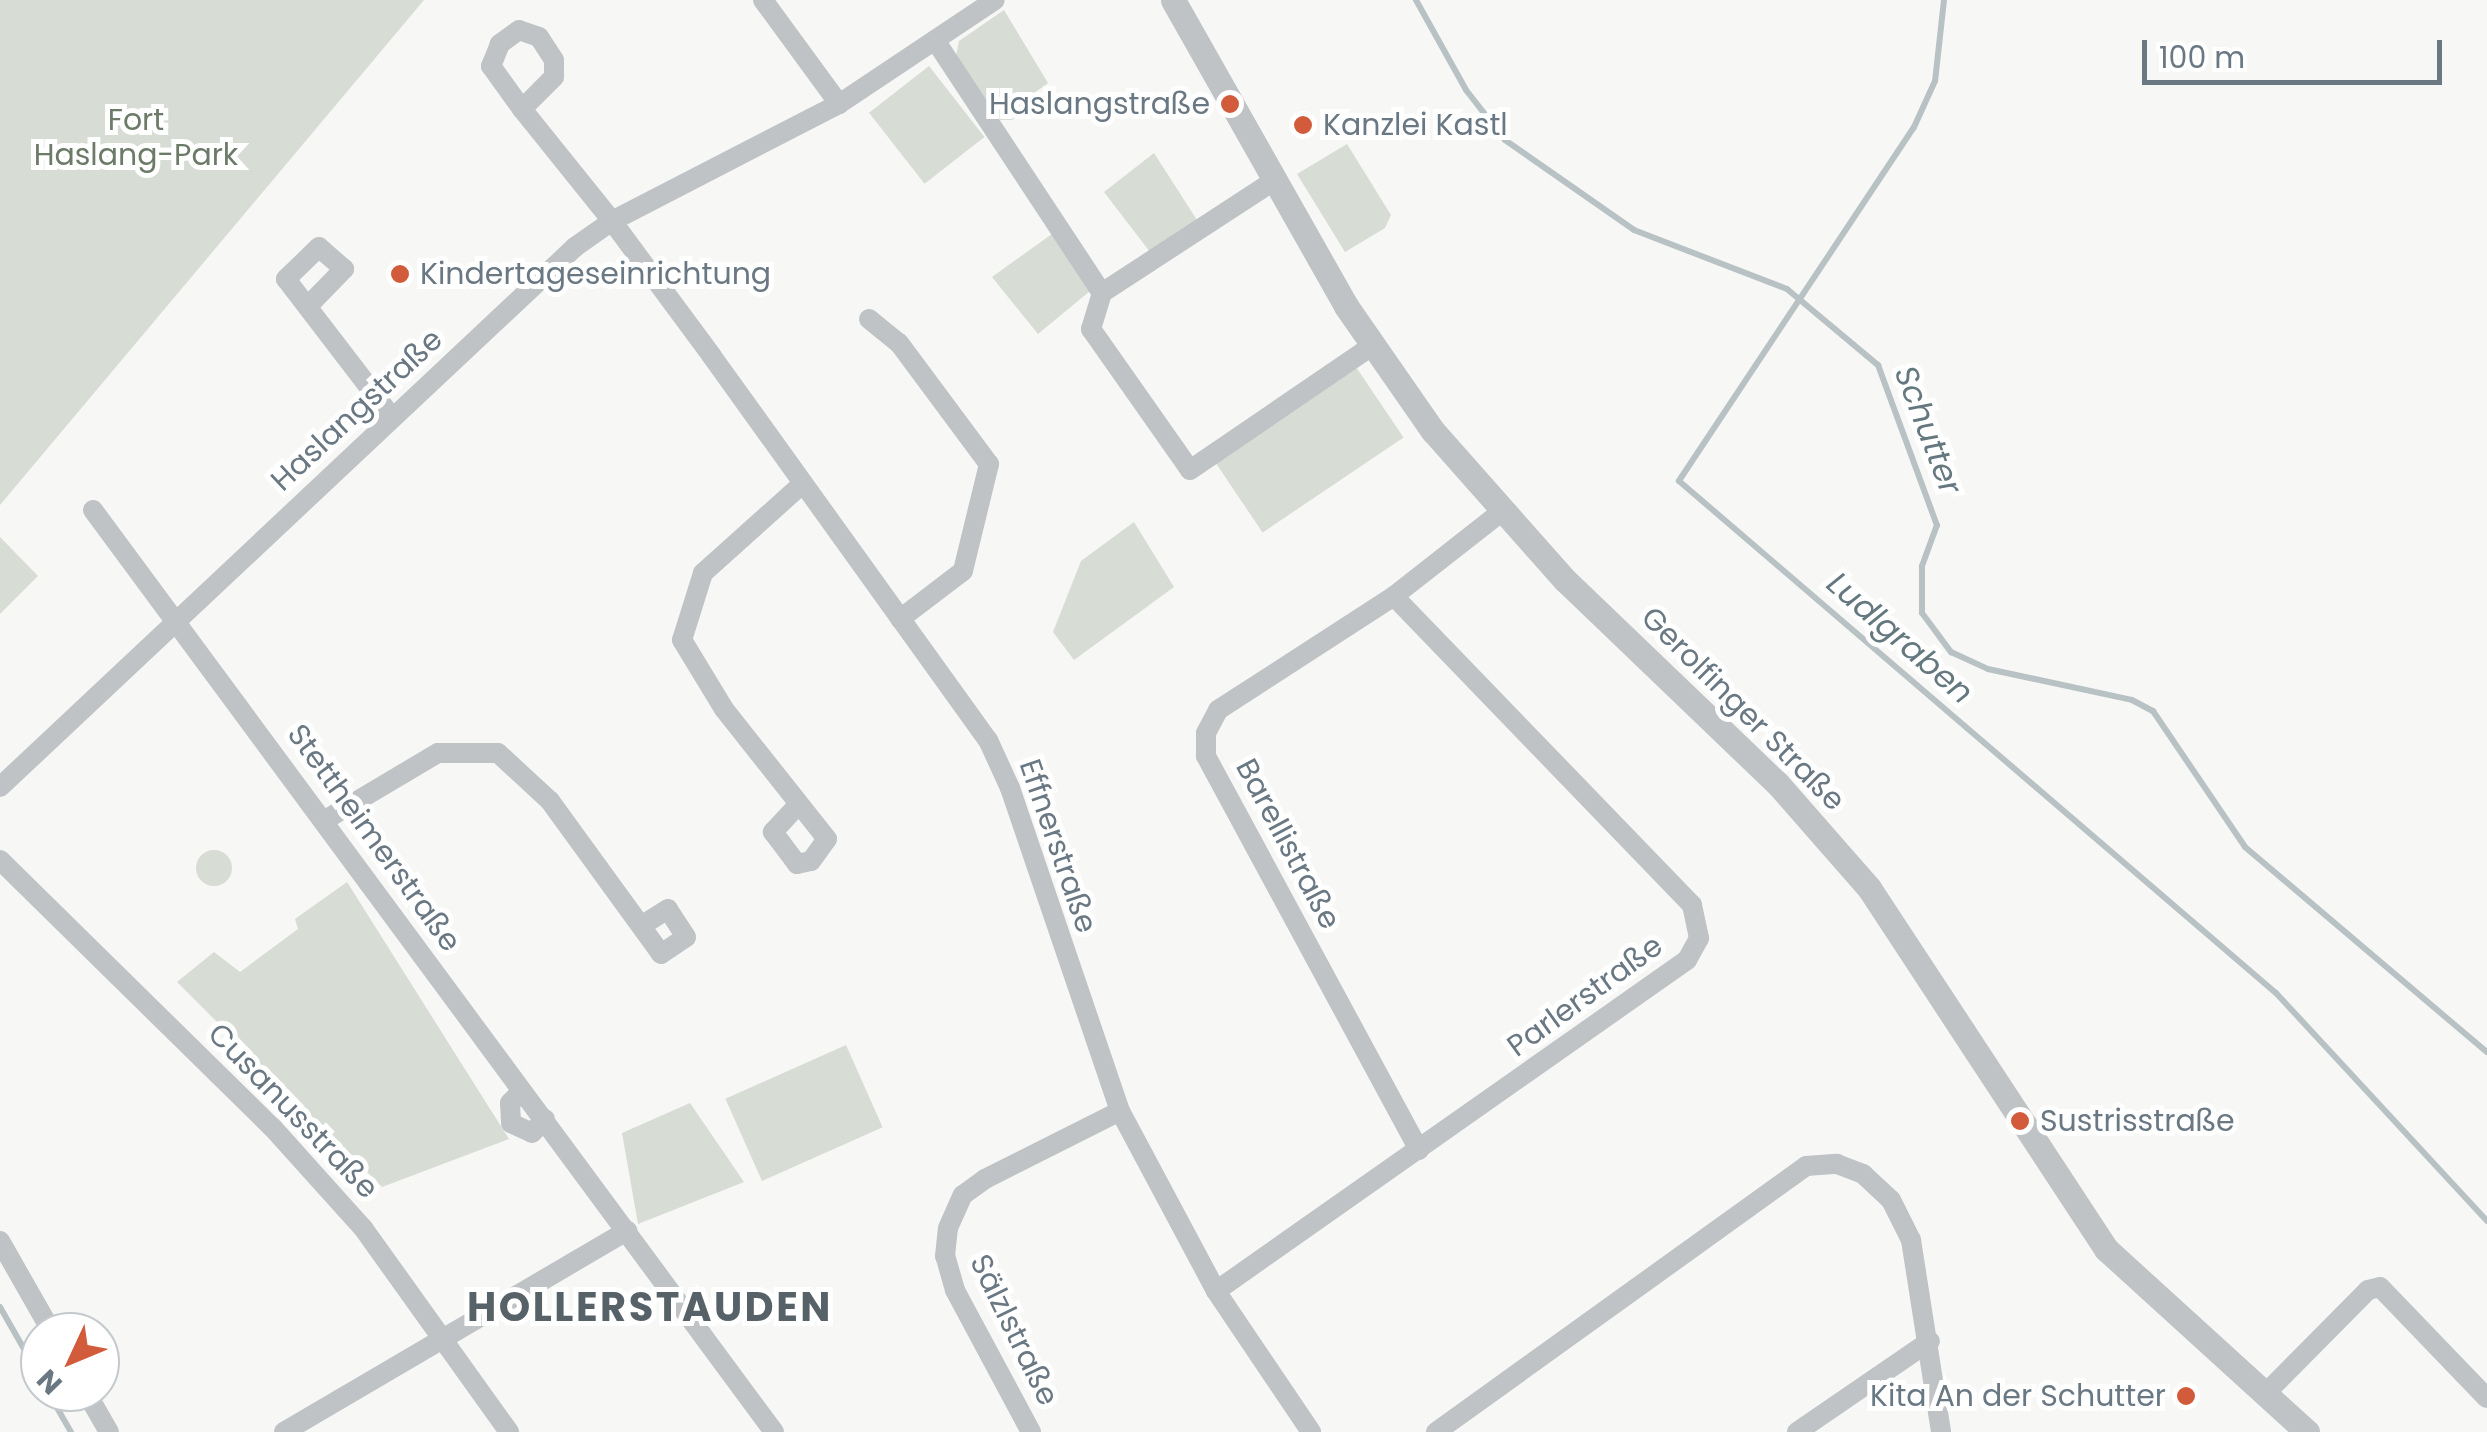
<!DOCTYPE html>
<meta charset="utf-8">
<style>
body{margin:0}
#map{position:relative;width:2487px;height:1432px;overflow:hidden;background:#f7f7f5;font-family:Poppins,sans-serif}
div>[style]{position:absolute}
.green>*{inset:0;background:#d7dcd4;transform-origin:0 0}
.round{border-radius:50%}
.stream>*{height:6px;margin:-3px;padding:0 3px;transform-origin:3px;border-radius:3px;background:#b8c2c5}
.minor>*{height:20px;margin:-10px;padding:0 10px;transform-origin:10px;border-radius:10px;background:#bfc3c6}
.tertiary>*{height:25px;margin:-12.5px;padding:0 12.5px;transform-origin:12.5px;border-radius:12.5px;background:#bfc3c6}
.dots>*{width:28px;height:28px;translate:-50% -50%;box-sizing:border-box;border:5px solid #fff;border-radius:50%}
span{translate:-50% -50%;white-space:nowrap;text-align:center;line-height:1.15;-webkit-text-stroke:10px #fff;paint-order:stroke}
.poi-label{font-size:30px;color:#6a7883}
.right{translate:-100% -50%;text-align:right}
.left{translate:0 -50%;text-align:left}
.park-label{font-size:30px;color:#6c7a68}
.street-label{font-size:30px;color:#6a7883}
.water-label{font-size:32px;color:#65787f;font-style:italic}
.district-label{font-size:40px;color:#576168;font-weight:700;letter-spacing:2.5px}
.north{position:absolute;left:20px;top:1312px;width:100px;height:100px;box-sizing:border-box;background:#fff;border:2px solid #c3c9cd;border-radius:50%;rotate:226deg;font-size:28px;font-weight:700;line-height:40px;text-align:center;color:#6a7883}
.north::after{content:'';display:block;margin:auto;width:35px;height:45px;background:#d15b3b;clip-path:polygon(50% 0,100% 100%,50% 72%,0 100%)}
.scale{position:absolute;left:2142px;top:40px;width:300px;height:45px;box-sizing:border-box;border:5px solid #6a7883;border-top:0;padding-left:12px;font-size:30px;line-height:35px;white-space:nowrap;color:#6a7883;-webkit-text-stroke:8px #fff;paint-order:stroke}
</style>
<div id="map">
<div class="green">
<div style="clip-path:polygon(0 0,424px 0,0 505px)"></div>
<div style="clip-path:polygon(1004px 10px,1048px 83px,1033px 94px,1037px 103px,1012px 120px,1000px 120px,956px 56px,959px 41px)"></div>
<div style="left:929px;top:66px;width:90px;height:76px;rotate:52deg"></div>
<div style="clip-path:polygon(1347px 144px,1391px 215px,1385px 228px,1345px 252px,1297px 174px)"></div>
<div style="clip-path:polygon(1154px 153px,1197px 220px,1150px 252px,1104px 192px)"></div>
<div style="clip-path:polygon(1052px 234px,1090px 291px,1038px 334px,992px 277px)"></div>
<div style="left:1356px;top:367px;width:85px;height:170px;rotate:56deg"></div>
<div style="clip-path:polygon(1134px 522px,1174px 587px,1074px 660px,1053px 632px,1081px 561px)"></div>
<div style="clip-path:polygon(0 537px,38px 576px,0 614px)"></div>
<div class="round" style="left:196px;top:850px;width:36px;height:36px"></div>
<div style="clip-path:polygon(347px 882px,509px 1139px,382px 1187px,177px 982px,214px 952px,240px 972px,298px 929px,295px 919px)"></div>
<div style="left:846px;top:1045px;width:90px;height:132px;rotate:66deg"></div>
<div style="clip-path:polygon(690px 1103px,744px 1182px,638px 1224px,622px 1133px)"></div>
</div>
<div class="stream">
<div style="left:1416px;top:0;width:103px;rotate:60.9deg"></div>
<div style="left:1466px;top:90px;width:63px;rotate:52deg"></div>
<div style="left:1505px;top:140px;width:157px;rotate:34.9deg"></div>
<div style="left:1634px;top:230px;width:164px;rotate:21.1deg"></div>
<div style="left:1787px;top:289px;width:119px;rotate:39.9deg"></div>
<div style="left:1878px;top:365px;width:171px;rotate:69.8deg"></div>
<div style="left:1937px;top:525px;width:44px;rotate:110.1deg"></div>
<div style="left:1922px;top:566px;width:47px;rotate:90deg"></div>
<div style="left:1922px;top:613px;width:49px;rotate:53.4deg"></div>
<div style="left:1951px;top:652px;width:41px;rotate:24.7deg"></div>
<div style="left:1988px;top:669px;width:147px;rotate:12.1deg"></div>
<div style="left:2132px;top:700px;width:24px;rotate:28deg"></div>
<div style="left:2153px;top:711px;width:164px;rotate:55.9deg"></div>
<div style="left:2245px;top:847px;width:317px;rotate:40.3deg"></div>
<div style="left:1944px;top:0;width:81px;rotate:96.3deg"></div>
<div style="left:1935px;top:81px;width:51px;rotate:114.5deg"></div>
<div style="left:1914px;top:127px;width:425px;rotate:123.6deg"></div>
<div style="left:1679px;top:481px;width:786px;rotate:40.62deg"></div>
<div style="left:2276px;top:993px;width:311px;rotate:47.2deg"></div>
<div style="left:0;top:1307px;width:81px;rotate:60.3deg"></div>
<div style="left:48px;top:1392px;width:46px;rotate:60.1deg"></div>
</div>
<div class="minor">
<div style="left:763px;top:0;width:129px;rotate:53.8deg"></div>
<div style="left:935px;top:40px;width:303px;rotate:56.6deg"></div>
<div style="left:522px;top:109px;width:45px;rotate:-45deg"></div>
<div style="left:554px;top:77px;width:17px;rotate:-90deg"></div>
<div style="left:554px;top:60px;width:27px;rotate:-123deg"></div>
<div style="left:539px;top:37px;width:21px;rotate:-161deg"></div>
<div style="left:519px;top:30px;width:24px;rotate:144deg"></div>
<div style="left:500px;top:44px;width:24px;rotate:112deg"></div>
<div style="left:491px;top:66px;width:53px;rotate:54.2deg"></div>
<div style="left:522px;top:109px;width:144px;rotate:51.2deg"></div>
<div style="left:612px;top:221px;width:167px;rotate:53.5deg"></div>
<div style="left:711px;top:355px;width:474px;rotate:54.3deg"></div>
<div style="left:988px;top:740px;width:53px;rotate:65.4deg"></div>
<div style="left:1010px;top:788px;width:341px;rotate:71.2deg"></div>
<div style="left:1120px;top:1111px;width:204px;rotate:61.9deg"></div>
<div style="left:1216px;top:1291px;width:170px;rotate:56deg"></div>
<div style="left:1272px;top:182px;width:203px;rotate:146.9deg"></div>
<div style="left:1102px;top:293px;width:38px;rotate:107deg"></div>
<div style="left:1091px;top:329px;width:172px;rotate:54.9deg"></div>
<div style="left:1190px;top:470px;width:220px;rotate:-34.3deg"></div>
<div style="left:310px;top:304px;width:49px;rotate:-45.8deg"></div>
<div style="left:344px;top:269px;width:33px;rotate:-139deg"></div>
<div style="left:319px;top:247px;width:46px;rotate:135.9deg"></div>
<div style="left:286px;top:279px;width:174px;rotate:52.5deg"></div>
<div style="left:869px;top:319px;width:38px;rotate:39deg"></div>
<div style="left:899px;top:343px;width:151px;rotate:53.4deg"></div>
<div style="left:989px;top:464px;width:110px;rotate:103.7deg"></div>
<div style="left:963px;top:571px;width:79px;rotate:142.7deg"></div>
<div style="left:93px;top:510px;width:1146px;rotate:53.55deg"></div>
<div style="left:0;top:787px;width:789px;rotate:-43.2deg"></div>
<div style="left:575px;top:247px;width:45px;rotate:-35.1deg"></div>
<div style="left:612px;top:221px;width:255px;rotate:-27.3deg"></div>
<div style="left:839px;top:104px;width:187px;rotate:-33.7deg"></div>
<div style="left:798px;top:805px;width:37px;rotate:133deg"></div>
<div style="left:773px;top:832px;width:40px;rotate:53deg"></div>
<div style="left:797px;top:864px;width:14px;rotate:-12deg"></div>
<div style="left:811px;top:861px;width:27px;rotate:-54deg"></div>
<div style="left:827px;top:839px;width:166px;rotate:-128.4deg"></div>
<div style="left:724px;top:709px;width:81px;rotate:-121.3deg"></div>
<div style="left:682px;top:640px;width:70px;rotate:-72.6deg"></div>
<div style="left:703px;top:573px;width:132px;rotate:-41.9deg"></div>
<div style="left:325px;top:820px;width:131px;rotate:-30.7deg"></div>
<div style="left:438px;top:753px;width:60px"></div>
<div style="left:498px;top:753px;width:71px;rotate:42.7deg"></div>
<div style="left:550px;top:801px;width:189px;rotate:54deg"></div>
<div style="left:661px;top:954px;width:30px;rotate:-34deg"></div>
<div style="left:686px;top:937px;width:33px;rotate:-123deg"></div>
<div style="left:668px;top:909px;width:31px;rotate:148deg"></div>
<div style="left:0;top:860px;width:381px;rotate:44.5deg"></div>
<div style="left:272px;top:1127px;width:136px;rotate:48deg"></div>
<div style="left:363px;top:1228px;width:251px;rotate:54.4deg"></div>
<div style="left:520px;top:1093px;width:14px;rotate:135deg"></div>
<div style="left:510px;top:1103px;width:20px;rotate:87deg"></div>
<div style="left:511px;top:1123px;width:23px;rotate:25deg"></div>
<div style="left:532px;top:1133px;width:19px;rotate:-47deg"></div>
<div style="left:1419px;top:1150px;width:448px;rotate:-118.4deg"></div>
<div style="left:1206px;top:756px;width:23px;rotate:-90deg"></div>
<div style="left:1206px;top:733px;width:26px;rotate:-62deg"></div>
<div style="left:1218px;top:710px;width:210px;rotate:-32.9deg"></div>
<div style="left:1394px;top:596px;width:136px;rotate:-38.1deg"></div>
<div style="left:0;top:1241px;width:105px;rotate:60.3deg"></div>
<div style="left:1216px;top:1291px;width:576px;rotate:-35.1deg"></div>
<div style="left:1687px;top:960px;width:25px;rotate:-61deg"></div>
<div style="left:1699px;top:938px;width:34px;rotate:-102deg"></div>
<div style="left:1692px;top:905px;width:429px;rotate:-134deg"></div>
<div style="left:86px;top:1392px;width:46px;rotate:60.1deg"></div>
<div style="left:2266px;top:1393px;width:145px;rotate:-45.3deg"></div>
<div style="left:2368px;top:1290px;width:12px;rotate:-14deg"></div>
<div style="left:2380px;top:1287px;width:154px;rotate:46.1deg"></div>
<div style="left:284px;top:1432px;width:398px;rotate:-30.4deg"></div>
<div style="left:1031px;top:1432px;width:161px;rotate:-118.2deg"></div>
<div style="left:955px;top:1290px;width:35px;rotate:-106deg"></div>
<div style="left:945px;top:1256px;width:28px;rotate:-84deg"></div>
<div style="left:948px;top:1228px;width:36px;rotate:-66deg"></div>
<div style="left:963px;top:1195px;width:27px;rotate:-36deg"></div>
<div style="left:985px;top:1179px;width:151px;rotate:-26.7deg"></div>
<div style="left:1436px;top:1432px;width:456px;rotate:-35.7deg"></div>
<div style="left:1806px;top:1166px;width:31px;rotate:-4deg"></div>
<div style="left:1837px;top:1164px;width:28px;rotate:21deg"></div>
<div style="left:1863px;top:1174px;width:38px;rotate:43deg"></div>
<div style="left:1891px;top:1200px;width:45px;rotate:63.4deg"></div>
<div style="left:1911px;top:1240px;width:194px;rotate:81.1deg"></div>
<div style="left:1797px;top:1432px;width:161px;rotate:-34.4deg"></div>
</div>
<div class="tertiary">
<div style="left:1173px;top:0;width:352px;rotate:60.5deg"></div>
<div style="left:1346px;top:306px;width:152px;rotate:55.2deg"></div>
<div style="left:1433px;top:431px;width:199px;rotate:48.5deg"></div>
<div style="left:1565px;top:580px;width:294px;rotate:43.8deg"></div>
<div style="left:1777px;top:783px;width:140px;rotate:48.8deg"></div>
<div style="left:1869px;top:888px;width:432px;rotate:56.7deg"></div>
<div style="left:2106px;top:1249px;width:272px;rotate:42.3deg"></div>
</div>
<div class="dots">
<div style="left:1230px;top:104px;background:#d15b3b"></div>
<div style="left:1303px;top:125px;background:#d15b3b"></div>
<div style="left:400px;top:274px;background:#d15b3b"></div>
<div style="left:2020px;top:1121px;background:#d15b3b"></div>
<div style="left:2186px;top:1396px;background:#d15b3b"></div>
</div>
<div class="poi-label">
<span class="right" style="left:1210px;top:104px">Haslangstraße</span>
<span class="left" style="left:1323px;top:125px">Kanzlei Kastl</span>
<span class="left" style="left:420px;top:274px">Kindertageseinrichtung</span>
<span class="left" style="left:2040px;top:1121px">Sustrisstraße</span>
<span class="right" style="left:2166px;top:1396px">Kita An der Schutter</span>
</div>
<div class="park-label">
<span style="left:136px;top:137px">Fort<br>Haslang-Park</span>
</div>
<div class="street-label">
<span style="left:357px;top:410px;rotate:-43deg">Haslangstraße</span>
<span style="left:1743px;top:709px;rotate:45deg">Gerolfinger Straße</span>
<span style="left:374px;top:838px;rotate:54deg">Stettheimerstraße</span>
<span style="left:1288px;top:844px;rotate:62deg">Barellistraße</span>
<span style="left:1058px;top:846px;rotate:71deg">Effnerstraße</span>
<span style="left:1585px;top:996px;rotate:-36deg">Parlerstraße</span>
<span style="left:293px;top:1111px;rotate:46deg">Cusanusstraße</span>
<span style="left:1014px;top:1330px;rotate:64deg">Sälzlstraße</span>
</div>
<div class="water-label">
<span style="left:1928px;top:430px;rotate:69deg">Schutter</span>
<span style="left:1900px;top:638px;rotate:41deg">Ludlgraben</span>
</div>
<div class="district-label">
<span style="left:650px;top:1307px">HOLLERSTAUDEN</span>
</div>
<div class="north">N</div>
<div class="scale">100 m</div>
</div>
